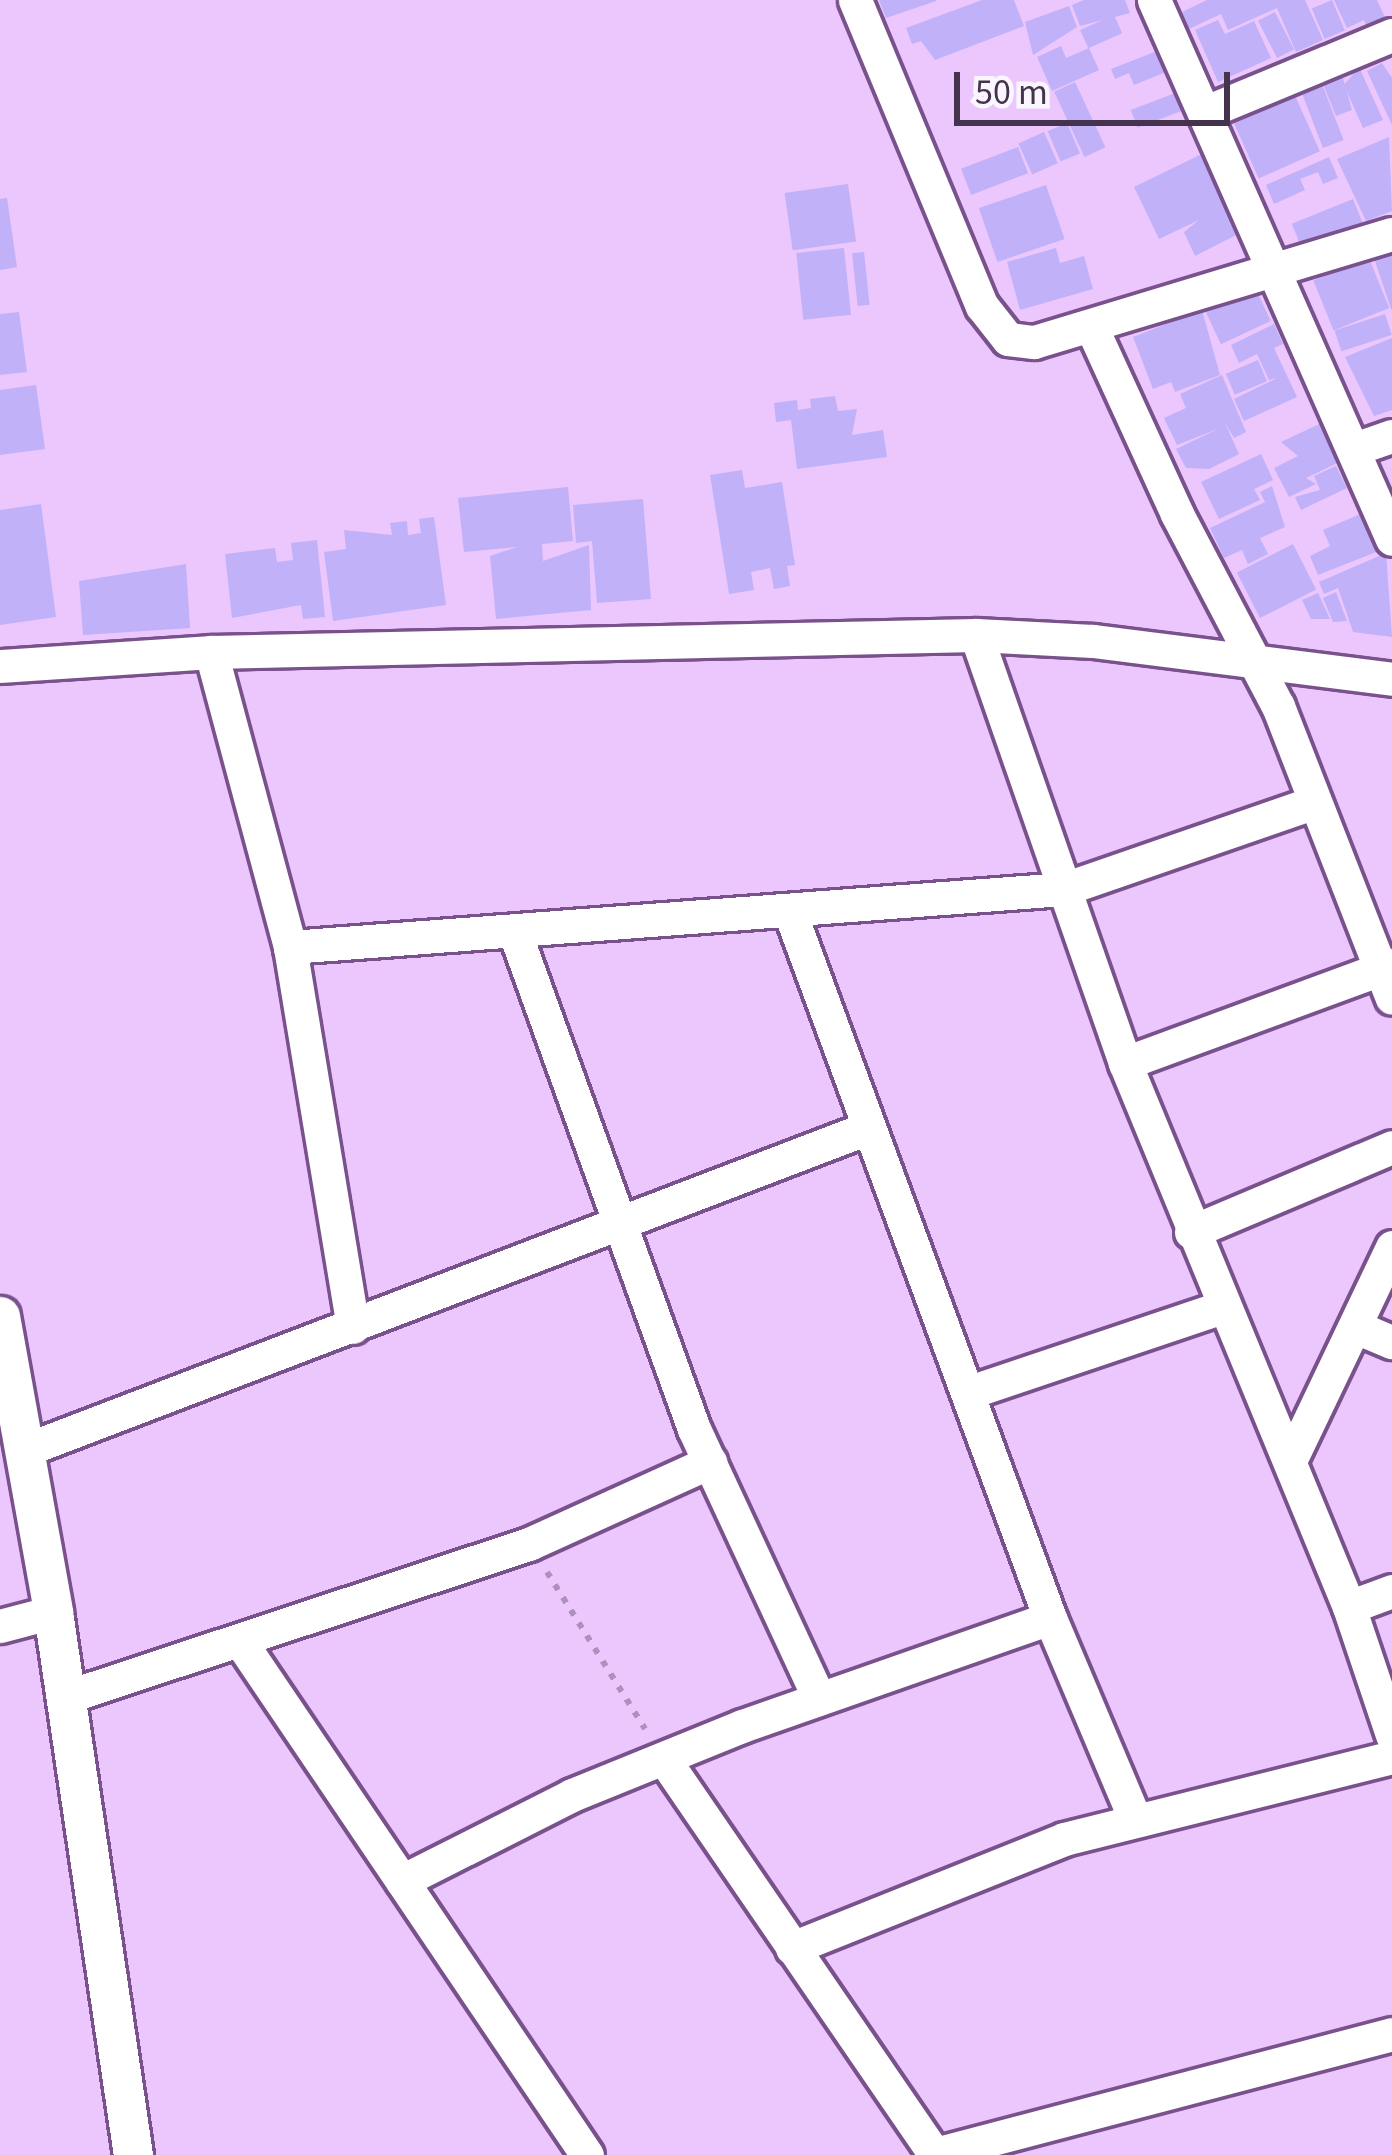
<!DOCTYPE html>
<style>
body{margin:0}
#map{position:relative;width:1392px;height:2155px;overflow:hidden;background:#ebc7fd;font-family:"Source Sans 3",sans-serif}
div>[style]{position:absolute}
.building>*{inset:0;background:#c1b1f9;transform-origin:0 0}
.path>*{height:6px;margin-top:-3px;transform-origin:0;background:repeating-linear-gradient(90deg,#ad90bc 0 6px,transparent 0 15px)}
.roads{filter:drop-shadow(3px 0 #79518c) drop-shadow(-3px 0 #79518c) drop-shadow(0 3px #79518c) drop-shadow(0 -3px #79518c)}
.minor>*{height:33px;margin:-16.5px;padding:0 16.5px;transform-origin:16.5px;border-radius:16.5px;background:#fff}
.tertiary>*{height:39px;margin:-19.5px;padding:0 19.5px;transform-origin:19.5px;border-radius:19.5px;background:#fff}
span{translate:-50% -50%;white-space:nowrap;text-align:center;line-height:1.15;-webkit-text-stroke:9px #faf6fd;paint-order:stroke}
.scale{position:absolute;left:954px;top:72px;width:276px;height:54px;box-sizing:border-box;border:6px solid #45334e;border-top:0;padding-left:15px;font-size:36px;line-height:42px;white-space:nowrap;color:#45334e;-webkit-text-stroke:9px #faf6fd;paint-order:stroke}
</style>
<div id="map">
<div class="building">
<div style="clip-path:polygon(879px 0,936px 0,936px 1px,886px 18px)"></div>
<div style="clip-path:polygon(982px 0,1014px 0,1024px 26px,935px 60px,921px 41px,912px 44px,906px 28px)"></div>
<div style="clip-path:polygon(1084px 0,1125px 0,1130px 13px,1080px 26px,1072px 5px)"></div>
<div style="clip-path:polygon(1207px 0,1305px 0,1323px 40px,1296px 52px,1277px 8px,1228px 30px,1221px 14px,1189px 29px,1182px 12px)"></div>
<div style="left:1332px;top:0;width:33px;height:22px;rotate:67deg"></div>
<div style="clip-path:polygon(1334px 0,1377px 0,1388px 24px,1369px 33px,1364px 20px,1347px 28px)"></div>
<div style="clip-path:polygon(1069px 6px,1077px 27px,1033px 55px,1025px 22px)"></div>
<div style="left:1275px;top:12px;width:42px;height:19px;rotate:63deg"></div>
<div style="left:1114px;top:15px;width:20px;height:37px;rotate:66deg"></div>
<div style="clip-path:polygon(1218px 20px,1225px 34px,1254px 21px,1271px 58px,1218px 82px,1195px 30px)"></div>
<div style="clip-path:polygon(1061px 46px,1066px 58px,1089px 48px,1099px 70px,1052px 91px,1037px 57px)"></div>
<div style="clip-path:polygon(1162px 49px,1171px 70px,1134px 85px,1129px 73px,1115px 79px,1111px 69px)"></div>
<div style="clip-path:polygon(1382px 63px,1392px 78px,1392px 125px,1367px 71px)"></div>
<div style="clip-path:polygon(1359px 67px,1383px 120px,1363px 128px,1344px 85px)"></div>
<div style="clip-path:polygon(1341px 71px,1352px 110px,1336px 116px,1321px 79px)"></div>
<div style="left:1075px;top:82px;width:72px;height:23px;rotate:65deg"></div>
<div style="left:1322px;top:84px;width:60px;height:22px;rotate:69deg"></div>
<div style="left:1183px;top:90px;width:19px;height:56px;rotate:69deg"></div>
<div style="left:1293px;top:91px;width:66px;height:67px;rotate:66deg"></div>
<div style="left:1067px;top:123px;width:33px;height:21px;rotate:67deg"></div>
<div style="left:1044px;top:132px;width:34px;height:28px;rotate:66deg"></div>
<div style="clip-path:polygon(1389px 137px,1392px 211px,1366px 221px,1337px 159px)"></div>
<div style="left:1018px;top:147px;width:28px;height:61px;rotate:69deg"></div>
<div style="clip-path:polygon(1210px 150px,1248px 229px,1195px 256px,1184px 232px,1199px 220px,1159px 239px,1134px 187px)"></div>
<div style="clip-path:polygon(1329px 157px,1338px 178px,1323px 184px,1318px 172px,1300px 179px,1305px 190px,1274px 204px,1266px 185px)"></div>
<div style="left:848px;top:184px;width:58px;height:64px;rotate:82deg"></div>
<div style="left:1046px;top:185px;width:57px;height:71px;rotate:71deg"></div>
<div style="clip-path:polygon(7px 198px,17px 267px,0 270px,0 199px)"></div>
<div style="left:1353px;top:199px;width:31px;height:66px;rotate:68deg"></div>
<div style="left:844px;top:248px;width:67px;height:48px;rotate:84deg"></div>
<div style="clip-path:polygon(1056px 248px,1060px 263px,1084px 256px,1093px 289px,1020px 310px,1007px 262px)"></div>
<div style="clip-path:polygon(1392px 248px,1392px 309px,1391px 309px,1373px 255px)"></div>
<div style="left:864px;top:252px;width:53px;height:12px;rotate:84deg"></div>
<div style="left:1369px;top:258px;width:54px;height:60px;rotate:68deg"></div>
<div style="left:1253px;top:283px;width:42px;height:55px;rotate:65deg"></div>
<div style="clip-path:polygon(1202px 310px,1220px 375px,1175px 392px,1171px 382px,1153px 389px,1133px 337px)"></div>
<div style="clip-path:polygon(19px 312px,27px 372px,0 375px,0 314px)"></div>
<div style="left:1385px;top:314px;width:22px;height:53px;rotate:72deg"></div>
<div style="clip-path:polygon(1274px 324px,1283px 344px,1274px 348px,1297px 397px,1244px 421px,1234px 399px,1277px 378px,1269px 380px,1257px 354px,1239px 363px,1231px 345px)"></div>
<div style="clip-path:polygon(1392px 338px,1392px 410px,1374px 416px,1345px 357px)"></div>
<div style="left:1258px;top:360px;width:23px;height:35px;rotate:67deg"></div>
<div style="clip-path:polygon(1222px 375px,1246px 432px,1234px 438px,1225px 423px,1239px 454px,1209px 469px,1186px 468px,1176px 449px,1220px 428px,1177px 445px,1164px 418px,1186px 408px,1180px 394px)"></div>
<div style="clip-path:polygon(36px 385px,45px 449px,0 455px,0 390px)"></div>
<div style="clip-path:polygon(835px 396px,838px 411px,857px 409px,852px 435px,883px 430px,887px 457px,797px 469px,791px 420px,776px 422px,774px 403px,797px 400px,798px 410px,811px 408px,810px 399px)"></div>
<div style="clip-path:polygon(1330px 419px,1348px 458px,1306px 478px,1316px 484px,1289px 497px,1274px 468px,1298px 456px,1281px 442px)"></div>
<div style="clip-path:polygon(1261px 454px,1273px 480px,1254px 489px,1260px 500px,1219px 519px,1201px 482px)"></div>
<div style="clip-path:polygon(1336px 466px,1347px 488px,1301px 510px,1295px 497px,1320px 490px,1314px 476px)"></div>
<div style="clip-path:polygon(742px 470px,745px 488px,782px 482px,795px 565px,787px 566px,790px 586px,774px 589px,770px 568px,751px 572px,754px 590px,729px 594px,710px 475px)"></div>
<div style="clip-path:polygon(1272px 486px,1285px 527px,1260px 538px,1268px 554px,1248px 564px,1242px 550px,1224px 558px,1210px 528px,1265px 502px,1260px 492px)"></div>
<div style="clip-path:polygon(568px 487px,573px 541px,542px 544px,543px 561px,589px 545px,591px 610px,496px 619px,490px 556px,517px 547px,464px 552px,458px 498px)"></div>
<div style="clip-path:polygon(643px 499px,651px 599px,597px 603px,592px 541px,576px 543px,573px 505px)"></div>
<div style="clip-path:polygon(41px 504px,56px 617px,0 625px,0 510px)"></div>
<div style="clip-path:polygon(1372px 509px,1389px 547px,1318px 575px,1310px 556px,1330px 546px,1323px 530px)"></div>
<div style="clip-path:polygon(434px 517px,446px 605px,333px 621px,324px 552px,346px 549px,344px 530px,392px 535px,390px 523px,407px 521px,408px 535px,421px 533px,419px 519px)"></div>
<div style="clip-path:polygon(317px 540px,325px 617px,303px 619px,301px 605px,232px 618px,225px 554px,275px 548px,277px 562px,293px 560px,291px 543px)"></div>
<div style="left:1293px;top:544px;width:51px;height:63px;rotate:63deg"></div>
<div style="clip-path:polygon(1386px 553px,1392px 637px,1353px 632px,1338px 588px,1324px 594px,1319px 582px)"></div>
<div style="clip-path:polygon(186px 564px,190px 628px,83px 635px,79px 581px)"></div>
<div style="clip-path:polygon(1336px 592px,1347px 621px,1333px 622px,1323px 598px)"></div>
<div style="clip-path:polygon(1318px 593px,1330px 619px,1311px 619px,1302px 600px)"></div>
</div>
<div class="path">
<div style="left:547px;top:1572px;width:185px;rotate:58deg"></div>
</div>
<div class="roads">
<div class="minor">
<div style="left:855px;top:0;width:331px;rotate:67.5deg"></div>
<div style="left:982px;top:306px;width:42px;rotate:51.8deg"></div>
<div style="left:1008px;top:339px;width:26px;rotate:7deg"></div>
<div style="left:1034px;top:342px;width:374px;rotate:-16.8deg"></div>
<div style="left:1154px;top:0;width:589px;rotate:66.18deg"></div>
<div style="left:1206px;top:112px;width:201px;rotate:-22.5deg"></div>
<div style="left:1091px;top:326px;width:207px;rotate:65.4deg"></div>
<div style="left:1177px;top:514px;width:217px;rotate:62.3deg"></div>
<div style="left:1278px;top:706px;width:313px;rotate:68.7deg"></div>
<div style="left:1357px;top:448px;width:37px;rotate:-19deg"></div>
<div style="left:976px;top:635px;width:453px;rotate:70.8deg"></div>
<div style="left:1125px;top:1063px;width:588px;rotate:67.62deg"></div>
<div style="left:1349px;top:1607px;width:135px;rotate:71.4deg"></div>
<div style="left:211px;top:652px;width:305px;rotate:75deg"></div>
<div style="left:290px;top:947px;width:776px;rotate:-4.29deg"></div>
<div style="left:1064px;top:889px;width:262px;rotate:-19.1deg"></div>
<div style="left:0;top:666px;width:211px;rotate:-3.8deg"></div>
<div style="left:211px;top:652px;width:765px;rotate:-1.27deg"></div>
<div style="left:976px;top:635px;width:117px;rotate:2.9deg"></div>
<div style="left:1093px;top:641px;width:301px;rotate:7.2deg"></div>
<div style="left:791px;top:915px;width:749px;rotate:69.78deg"></div>
<div style="left:1050px;top:1618px;width:216px;rotate:67.1deg"></div>
<div style="left:515px;top:933px;width:527px;rotate:70.16deg"></div>
<div style="left:694px;top:1429px;width:297px;rotate:65.1deg"></div>
<div style="left:290px;top:947px;width:385px;rotate:80.6deg"></div>
<div style="left:1125px;top:1063px;width:284px;rotate:-20.2deg"></div>
<div style="left:1191px;top:1232px;width:218px;rotate:-22.9deg"></div>
<div style="left:1356px;top:1327px;width:39px;rotate:23deg"></div>
<div style="left:970px;top:1392px;width:266px;rotate:-18.6deg"></div>
<div style="left:25px;top:1450px;width:902px;rotate:-20.91deg"></div>
<div style="left:1290px;top:1461px;width:237px;rotate:-64.5deg"></div>
<div style="left:1349px;top:1607px;width:46px;rotate:-20.4deg"></div>
<div style="left:0;top:1626px;width:55px;rotate:-14.8deg"></div>
<div style="left:240px;top:1641px;width:620px;rotate:55.98deg"></div>
<div style="left:66px;top:1697px;width:488px;rotate:-18.3deg"></div>
<div style="left:529px;top:1544px;width:199px;rotate:-24.4deg"></div>
<div style="left:666px;top:1762px;width:476px;rotate:55.6deg"></div>
<div style="left:402px;top:1881px;width:191px;rotate:-26.8deg"></div>
<div style="left:572px;top:1795px;width:183px;rotate:-22.1deg"></div>
<div style="left:742px;top:1726px;width:326px;rotate:-19.3deg"></div>
<div style="left:792px;top:1948px;width:293px;rotate:-21.8deg"></div>
<div style="left:1064px;top:1839px;width:338px;rotate:-14deg"></div>
<div style="left:935px;top:2154px;width:472px;rotate:-14.7deg"></div>
</div>
<div class="tertiary">
<div style="left:0;top:1316px;width:301px;rotate:79.8deg"></div>
<div style="left:53px;top:1612px;width:549px;rotate:81.62deg"></div>
</div>
</div>
<div class="scale">50 m</div>
</div>
